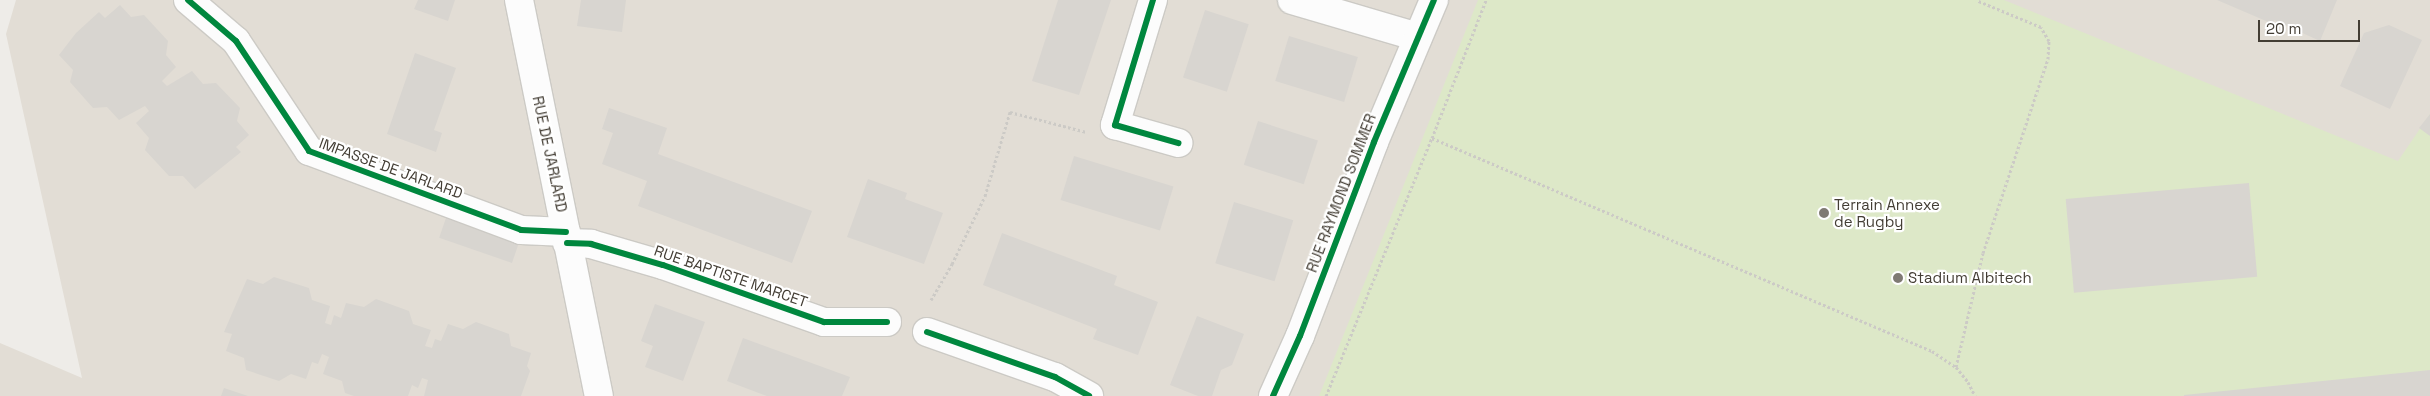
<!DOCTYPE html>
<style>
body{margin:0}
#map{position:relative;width:2430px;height:396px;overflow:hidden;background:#eeece8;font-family:"Space Grotesk",sans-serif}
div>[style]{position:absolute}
.residential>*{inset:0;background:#e2ddd5}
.green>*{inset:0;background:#dde8c8}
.building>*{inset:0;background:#d8d5d0;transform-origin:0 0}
.path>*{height:3px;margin-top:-1.5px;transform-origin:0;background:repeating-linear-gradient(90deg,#cccac6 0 2.5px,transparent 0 5px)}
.roads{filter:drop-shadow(1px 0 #cccac5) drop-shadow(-1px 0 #cccac5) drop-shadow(0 1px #cccac5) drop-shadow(0 -1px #cccac5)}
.minor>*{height:28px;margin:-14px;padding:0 14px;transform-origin:14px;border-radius:14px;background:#fcfcfc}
.cycleway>*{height:6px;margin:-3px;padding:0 3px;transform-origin:3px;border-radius:3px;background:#00873e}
.dots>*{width:14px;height:14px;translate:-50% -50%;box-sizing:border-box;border:2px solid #fff;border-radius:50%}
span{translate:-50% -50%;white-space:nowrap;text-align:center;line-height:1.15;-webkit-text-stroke:4.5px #fff;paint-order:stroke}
.street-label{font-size:15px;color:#433d34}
.poi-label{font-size:15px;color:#433d34}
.left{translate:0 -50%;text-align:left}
.scale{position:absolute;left:2258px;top:20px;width:102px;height:22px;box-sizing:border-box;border:2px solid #433d34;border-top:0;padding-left:6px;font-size:15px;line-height:18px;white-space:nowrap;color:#433d34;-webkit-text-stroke:4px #fff;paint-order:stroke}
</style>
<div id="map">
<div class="residential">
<div style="clip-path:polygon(16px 0,2430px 0,2430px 396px,0 396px,0 343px,82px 378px,6px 34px)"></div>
</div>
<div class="green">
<div style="clip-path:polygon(1478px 0,2004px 0,2398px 161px,2430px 114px,2430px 396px,1319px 396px)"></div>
</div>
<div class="building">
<div style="clip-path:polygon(418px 0,455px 0,448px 21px,414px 9px)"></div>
<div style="clip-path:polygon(581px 0,626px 0,622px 32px,577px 26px)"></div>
<div style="clip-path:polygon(1058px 0,1111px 0,1079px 95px,1032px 81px)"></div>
<div style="clip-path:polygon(2217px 0,2337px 0,2320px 41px,2274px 20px,2273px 24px)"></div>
<div style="clip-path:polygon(120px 5px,131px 17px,144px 15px,168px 41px,166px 55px,176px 67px,162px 81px,167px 86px,192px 71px,203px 84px,216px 83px,240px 108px,237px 121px,249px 135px,236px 147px,241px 152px,195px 189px,183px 176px,169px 176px,145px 150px,149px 138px,136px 123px,149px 111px,145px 106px,119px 120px,107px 107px,93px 108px,70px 82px,73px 70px,59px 55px,76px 33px,99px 12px,105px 18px)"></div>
<div style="left:1205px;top:10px;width:46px;height:71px;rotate:18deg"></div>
<div style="clip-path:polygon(2389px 25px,2422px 40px,2390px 109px,2340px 86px,2364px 33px)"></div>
<div style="left:1289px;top:36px;width:72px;height:47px;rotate:17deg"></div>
<div style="clip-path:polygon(415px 53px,456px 68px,434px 130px,442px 133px,436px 152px,387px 134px)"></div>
<div style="clip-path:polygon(609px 108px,667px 128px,658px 154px,812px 211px,792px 263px,638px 206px,647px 181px,602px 164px,613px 133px,602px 129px)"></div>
<div style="clip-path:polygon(2430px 114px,2430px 136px,2419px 128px)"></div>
<div style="left:1258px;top:121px;width:63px;height:46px;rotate:18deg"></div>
<div style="left:1074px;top:156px;width:104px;height:46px;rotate:17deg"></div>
<div style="clip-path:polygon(868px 179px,907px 193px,905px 199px,943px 213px,924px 264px,847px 237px)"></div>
<div style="left:2249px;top:183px;width:94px;height:184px;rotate:85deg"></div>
<div style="left:1234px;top:202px;width:62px;height:64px;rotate:17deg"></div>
<div style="left:446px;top:218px;width:77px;height:21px;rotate:19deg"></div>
<div style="clip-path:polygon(1002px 233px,1117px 276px,1114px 285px,1158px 302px,1138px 355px,1093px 339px,1097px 329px,983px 285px)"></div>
<div style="clip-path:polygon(274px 277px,309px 288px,312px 300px,330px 306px,325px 323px,331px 325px,334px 315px,341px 318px,346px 303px,364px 307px,376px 299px,409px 311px,413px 324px,431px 330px,425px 346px,432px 348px,435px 339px,441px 341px,448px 324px,463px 329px,476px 322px,509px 334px,511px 346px,531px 353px,527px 366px,530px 371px,521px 396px,424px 396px,428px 380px,422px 378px,418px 388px,412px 385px,408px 396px,354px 396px,345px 393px,342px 381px,323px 374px,329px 357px,322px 354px,318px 364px,312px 362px,306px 379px,291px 374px,279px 381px,246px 370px,244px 358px,226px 351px,232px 334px,224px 332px,247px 279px,263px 284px)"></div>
<div style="clip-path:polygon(655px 304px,705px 322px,683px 381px,645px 367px,653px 346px,641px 341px)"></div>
<div style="clip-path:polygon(1197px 316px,1244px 334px,1232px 365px,1221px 370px,1212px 396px,1198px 396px,1170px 385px)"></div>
<div style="clip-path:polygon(743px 338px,850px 377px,842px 396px,767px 396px,727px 381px)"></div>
<div style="clip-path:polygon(2430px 370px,2430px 396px,2184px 396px,2184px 395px)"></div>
<div style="clip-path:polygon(224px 388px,248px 396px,221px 396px)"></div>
</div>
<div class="path">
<div style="left:1432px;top:138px;width:148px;rotate:-68.6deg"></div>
<div style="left:931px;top:300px;width:42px;rotate:-59.7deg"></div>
<div style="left:952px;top:264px;width:76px;rotate:-64.1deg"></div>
<div style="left:985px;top:196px;width:88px;rotate:-73.4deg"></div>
<div style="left:1010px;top:112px;width:79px;rotate:14.7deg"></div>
<div style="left:1956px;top:367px;width:117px;rotate:-76.7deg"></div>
<div style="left:1983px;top:253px;width:205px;rotate:-71.5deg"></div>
<div style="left:2048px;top:59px;width:18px;rotate:-87deg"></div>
<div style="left:2049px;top:41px;width:16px;rotate:-120deg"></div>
<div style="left:2041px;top:27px;width:70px;rotate:-157.4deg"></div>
<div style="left:1326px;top:396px;width:279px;rotate:-67.7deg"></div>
<div style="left:1432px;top:138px;width:543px;rotate:23.07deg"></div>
<div style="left:1932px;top:351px;width:29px;rotate:34deg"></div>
<div style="left:1956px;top:367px;width:19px;rotate:51deg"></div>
<div style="left:1968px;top:382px;width:16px;rotate:63deg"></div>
</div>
<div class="roads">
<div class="minor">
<div style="left:188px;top:0;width:63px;rotate:40.5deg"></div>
<div style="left:236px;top:41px;width:132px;rotate:56.4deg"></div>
<div style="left:309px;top:151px;width:226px;rotate:20.4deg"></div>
<div style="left:521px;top:230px;width:45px;rotate:2.5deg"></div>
<div style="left:519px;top:0;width:404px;rotate:78.6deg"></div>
<div style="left:1153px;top:0;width:131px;rotate:106.9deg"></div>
<div style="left:1115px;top:125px;width:66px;rotate:15.9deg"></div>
<div style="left:1292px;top:0;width:131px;rotate:16.4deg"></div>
<div style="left:567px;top:243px;width:24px;rotate:2deg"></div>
<div style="left:591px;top:244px;width:75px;rotate:16.3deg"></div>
<div style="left:663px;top:265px;width:171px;rotate:19.5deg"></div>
<div style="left:824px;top:322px;width:63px"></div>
<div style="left:927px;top:332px;width:136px;rotate:19.4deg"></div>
<div style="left:1055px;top:377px;width:39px;rotate:29deg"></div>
<div style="left:1273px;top:396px;width:66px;rotate:-65.8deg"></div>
<div style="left:1300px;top:336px;width:208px;rotate:-69.1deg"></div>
<div style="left:1374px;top:142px;width:154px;rotate:-67.1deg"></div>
</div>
</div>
<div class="cycleway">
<div style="left:188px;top:0;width:63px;rotate:40.5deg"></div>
<div style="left:236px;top:41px;width:132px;rotate:56.4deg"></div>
<div style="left:309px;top:151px;width:226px;rotate:20.4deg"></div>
<div style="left:521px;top:230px;width:45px;rotate:2.5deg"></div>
<div style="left:1153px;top:0;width:131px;rotate:106.9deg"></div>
<div style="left:1115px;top:125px;width:66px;rotate:15.9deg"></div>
<div style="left:567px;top:243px;width:24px;rotate:2deg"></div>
<div style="left:591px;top:244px;width:75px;rotate:16.3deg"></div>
<div style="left:663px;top:265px;width:171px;rotate:19.5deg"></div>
<div style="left:824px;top:322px;width:63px"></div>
<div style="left:927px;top:332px;width:136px;rotate:19.4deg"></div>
<div style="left:1055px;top:377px;width:39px;rotate:29deg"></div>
<div style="left:1273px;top:396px;width:66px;rotate:-65.8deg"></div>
<div style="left:1300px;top:336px;width:208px;rotate:-69.1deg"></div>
<div style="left:1374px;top:142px;width:154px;rotate:-67.1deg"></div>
</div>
<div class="dots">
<div style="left:1824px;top:213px;background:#7f7a73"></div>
<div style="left:1898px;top:278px;background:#7f7a73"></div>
</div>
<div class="street-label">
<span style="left:550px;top:154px;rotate:78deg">RUE DE JARLARD</span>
<span style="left:391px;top:168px;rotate:20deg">IMPASSE DE JARLARD</span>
<span style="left:1341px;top:193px;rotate:-69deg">RUE RAYMOND SOMMER</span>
<span style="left:731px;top:276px;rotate:19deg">RUE BAPTISTE MARCET</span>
</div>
<div class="poi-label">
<span class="left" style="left:1834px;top:213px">Terrain Annexe<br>de Rugby</span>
<span class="left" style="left:1908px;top:278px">Stadium Albitech</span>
</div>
<div class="scale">20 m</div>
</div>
